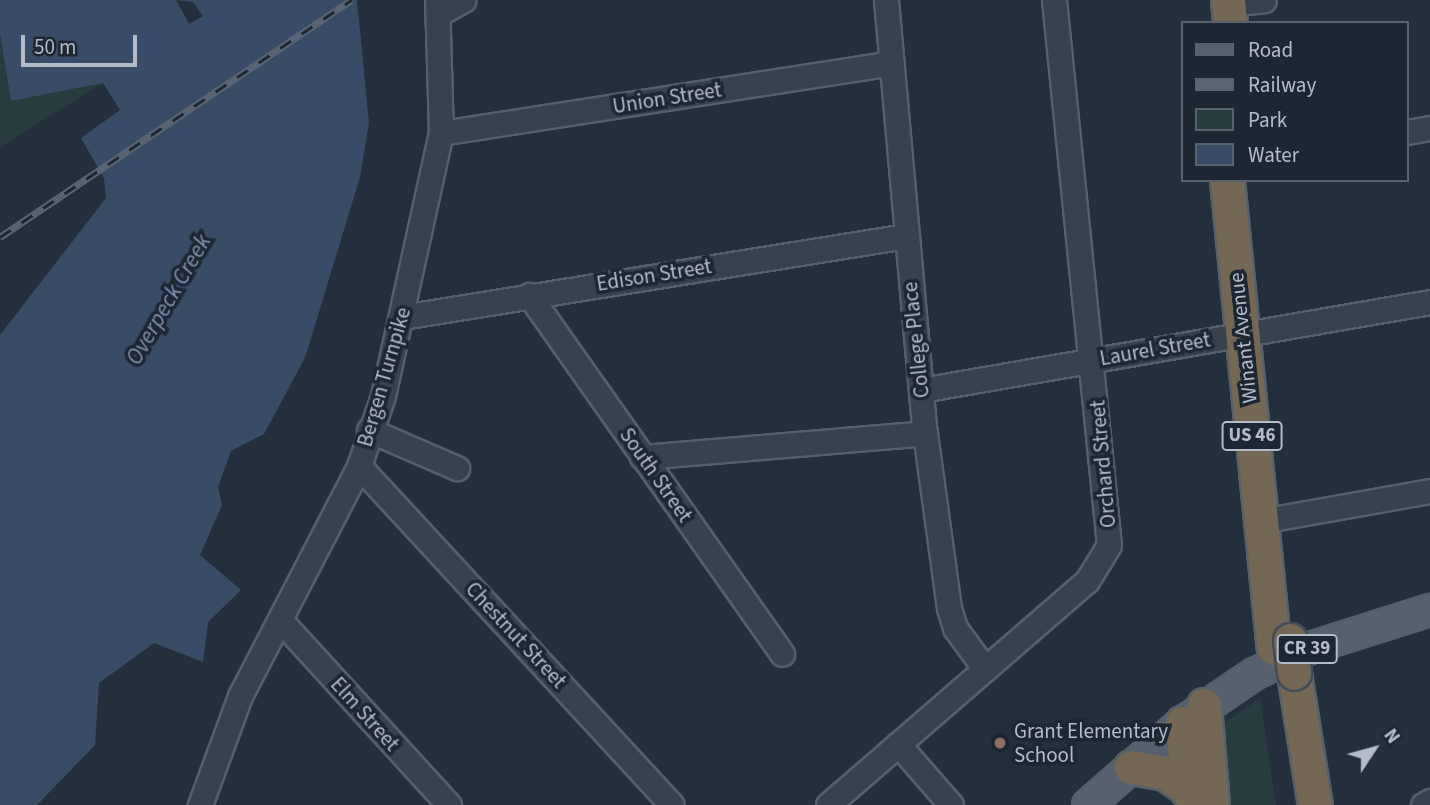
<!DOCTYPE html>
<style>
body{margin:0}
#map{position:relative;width:1430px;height:805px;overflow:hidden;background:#242f3e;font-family:"Source Sans 3",sans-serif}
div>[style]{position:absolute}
.green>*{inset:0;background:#263c3f}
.water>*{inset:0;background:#394c67}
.pier>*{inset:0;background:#242f3e}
.roads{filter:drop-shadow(2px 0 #565f6c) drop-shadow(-2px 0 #565f6c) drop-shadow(0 2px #565f6c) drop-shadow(0 -2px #565f6c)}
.minor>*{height:23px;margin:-11.5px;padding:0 11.5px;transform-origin:11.5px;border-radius:11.5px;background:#38414e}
.major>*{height:30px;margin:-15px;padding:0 15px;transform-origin:15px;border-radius:15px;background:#56606e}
.highway>*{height:33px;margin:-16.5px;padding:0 16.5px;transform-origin:16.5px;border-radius:16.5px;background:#746855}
.rail>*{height:7px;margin-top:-3.5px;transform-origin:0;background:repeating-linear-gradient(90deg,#1d2633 0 13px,#5a6575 0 26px);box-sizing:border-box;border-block:2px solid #5a6575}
.bridges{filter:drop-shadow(2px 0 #434c59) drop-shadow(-2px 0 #434c59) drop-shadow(0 2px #434c59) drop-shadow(0 -2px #434c59)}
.highway-bridge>*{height:33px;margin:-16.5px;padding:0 16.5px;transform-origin:16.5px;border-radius:16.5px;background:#746855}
.dots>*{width:19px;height:19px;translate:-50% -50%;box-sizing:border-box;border:4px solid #1d2633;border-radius:50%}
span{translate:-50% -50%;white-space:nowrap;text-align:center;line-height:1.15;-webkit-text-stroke:7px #1d2633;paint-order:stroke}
.shield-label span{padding:2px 5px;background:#1d2633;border:2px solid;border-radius:5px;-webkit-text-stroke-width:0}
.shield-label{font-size:19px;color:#b4bcc9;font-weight:700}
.street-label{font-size:21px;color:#b4bcc9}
.poi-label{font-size:21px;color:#b4bcc9}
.left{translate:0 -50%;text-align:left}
.water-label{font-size:23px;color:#7c92b1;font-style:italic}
.legend{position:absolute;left:1181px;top:21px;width:228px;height:161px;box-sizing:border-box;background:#1d2633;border:2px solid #59626f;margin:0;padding:9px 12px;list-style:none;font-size:21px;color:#b4bcc9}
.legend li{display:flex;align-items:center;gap:14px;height:35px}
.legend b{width:35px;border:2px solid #59626f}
.north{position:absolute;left:1339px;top:714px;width:70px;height:70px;-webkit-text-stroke:5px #1d2633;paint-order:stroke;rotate:54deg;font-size:19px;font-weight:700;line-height:28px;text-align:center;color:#b4bcc9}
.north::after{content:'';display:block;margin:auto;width:24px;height:32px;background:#b4bcc9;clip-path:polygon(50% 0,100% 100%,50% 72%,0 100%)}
.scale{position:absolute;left:21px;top:35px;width:116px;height:32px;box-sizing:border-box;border:4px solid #b4bcc9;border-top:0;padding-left:9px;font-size:21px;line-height:24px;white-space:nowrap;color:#b4bcc9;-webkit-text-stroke:5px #1d2633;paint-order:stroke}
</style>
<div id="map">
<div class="green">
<div style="clip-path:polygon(0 34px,11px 101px,103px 83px,0 147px)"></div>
<div style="clip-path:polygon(1260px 698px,1276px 805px,1222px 805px,1217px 728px)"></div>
</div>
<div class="water">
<div style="clip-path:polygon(0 0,357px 0,369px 123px,360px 177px,305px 358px,264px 434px,231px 451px,218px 487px,222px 505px,200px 555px,241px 590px,208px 622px,203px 662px,154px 643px,99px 683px,95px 745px,37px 805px,0 805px,0 335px,106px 198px,104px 178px,81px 138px,120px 110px,103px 83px,11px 101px,0 34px)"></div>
</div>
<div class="pier">
<div style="clip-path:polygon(176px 0,193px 2px,203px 16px,189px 24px)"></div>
</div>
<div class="roads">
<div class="minor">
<div style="left:886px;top:0;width:435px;rotate:84.9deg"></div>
<div style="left:925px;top:433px;width:177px;rotate:82.2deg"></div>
<div style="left:949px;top:608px;width:21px;rotate:73deg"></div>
<div style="left:955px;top:628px;width:51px;rotate:53.8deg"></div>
<div style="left:1228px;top:4px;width:36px;rotate:-6deg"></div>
<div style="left:438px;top:14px;width:29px;rotate:-29deg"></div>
<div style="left:1407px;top:132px;width:23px;rotate:-10deg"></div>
<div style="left:441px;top:133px;width:456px;rotate:-8.8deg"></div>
<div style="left:529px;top:295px;width:439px;rotate:54.8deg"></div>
<div style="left:402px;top:317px;width:510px;rotate:-9.13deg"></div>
<div style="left:921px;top:390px;width:517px;rotate:-9.81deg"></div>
<div style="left:369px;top:430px;width:96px;rotate:23.4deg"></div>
<div style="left:642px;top:457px;width:284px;rotate:-4.8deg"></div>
<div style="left:359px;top:466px;width:461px;rotate:47.3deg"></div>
<div style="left:1278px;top:518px;width:154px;rotate:-10.1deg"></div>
<div style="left:282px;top:622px;width:248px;rotate:47.6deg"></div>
<div style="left:898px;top:744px;width:81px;rotate:49deg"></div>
<div style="left:200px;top:805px;width:116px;rotate:-69.8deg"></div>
<div style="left:240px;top:696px;width:259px;rotate:-62.6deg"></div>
<div style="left:359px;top:466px;width:74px;rotate:-71.1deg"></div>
<div style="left:383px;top:396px;width:269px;rotate:-77.6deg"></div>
<div style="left:441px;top:133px;width:133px;rotate:-91.7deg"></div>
<div style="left:828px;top:805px;width:342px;rotate:-40.9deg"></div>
<div style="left:1087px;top:581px;width:42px;rotate:-58.6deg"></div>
<div style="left:1109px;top:545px;width:548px;rotate:-95.76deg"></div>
<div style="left:1423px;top:805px;width:8px;rotate:-30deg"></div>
</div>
<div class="major">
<div style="left:1088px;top:805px;width:125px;rotate:-41.1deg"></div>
<div style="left:1182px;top:723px;width:87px;rotate:-34.2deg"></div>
<div style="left:1254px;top:674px;width:62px;rotate:-24.9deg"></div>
<div style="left:1310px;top:648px;width:126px;rotate:-17.6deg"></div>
</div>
<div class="highway">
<div style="left:1228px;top:0;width:23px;rotate:85deg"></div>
<div style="left:1227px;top:180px;width:470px;rotate:84.3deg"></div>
<div style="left:1294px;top:673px;width:134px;rotate:81deg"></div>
<div style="left:1204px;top:705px;width:100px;rotate:85.4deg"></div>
<div style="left:1182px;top:723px;width:69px;rotate:85deg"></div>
<div style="left:1131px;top:767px;width:35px;rotate:10deg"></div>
<div style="left:1165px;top:773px;width:28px;rotate:35deg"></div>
</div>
</div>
<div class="rail">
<div style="left:0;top:237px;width:424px;rotate:-34deg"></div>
</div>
<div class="bridges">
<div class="highway-bridge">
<div style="left:1290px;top:640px;width:33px;rotate:83deg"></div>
</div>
</div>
<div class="dots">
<div style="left:1000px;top:743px;background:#8d6e63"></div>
</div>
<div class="shield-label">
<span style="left:1252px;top:436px">US 46</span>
<span style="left:1307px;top:649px">CR 39</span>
</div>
<div class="street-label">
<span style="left:667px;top:98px;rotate:-9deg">Union Street</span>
<span style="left:654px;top:275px;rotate:-9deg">Edison Street</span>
<span style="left:1243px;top:338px;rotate:-96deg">Winant Avenue</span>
<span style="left:916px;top:340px;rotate:-96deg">College Place</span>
<span style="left:1155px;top:349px;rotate:-10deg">Laurel Street</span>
<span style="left:384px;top:377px;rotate:-74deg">Bergen Turnpike</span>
<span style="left:1103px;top:464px;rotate:-95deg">Orchard Street</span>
<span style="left:656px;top:475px;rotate:55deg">South Street</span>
<span style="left:516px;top:635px;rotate:47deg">Chestnut Street</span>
<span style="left:365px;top:714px;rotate:48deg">Elm Street</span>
</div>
<div class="poi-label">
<span class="left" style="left:1014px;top:743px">Grant Elementary<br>School</span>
</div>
<div class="water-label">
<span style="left:169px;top:300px;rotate:-60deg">Overpeck Creek</span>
</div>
<ul class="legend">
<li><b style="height:9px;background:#56606e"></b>Road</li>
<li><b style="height:9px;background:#5a6575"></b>Railway</li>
<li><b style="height:19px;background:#263c3f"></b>Park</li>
<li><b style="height:19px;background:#394c67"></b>Water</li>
</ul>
<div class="north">N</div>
<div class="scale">50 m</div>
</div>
